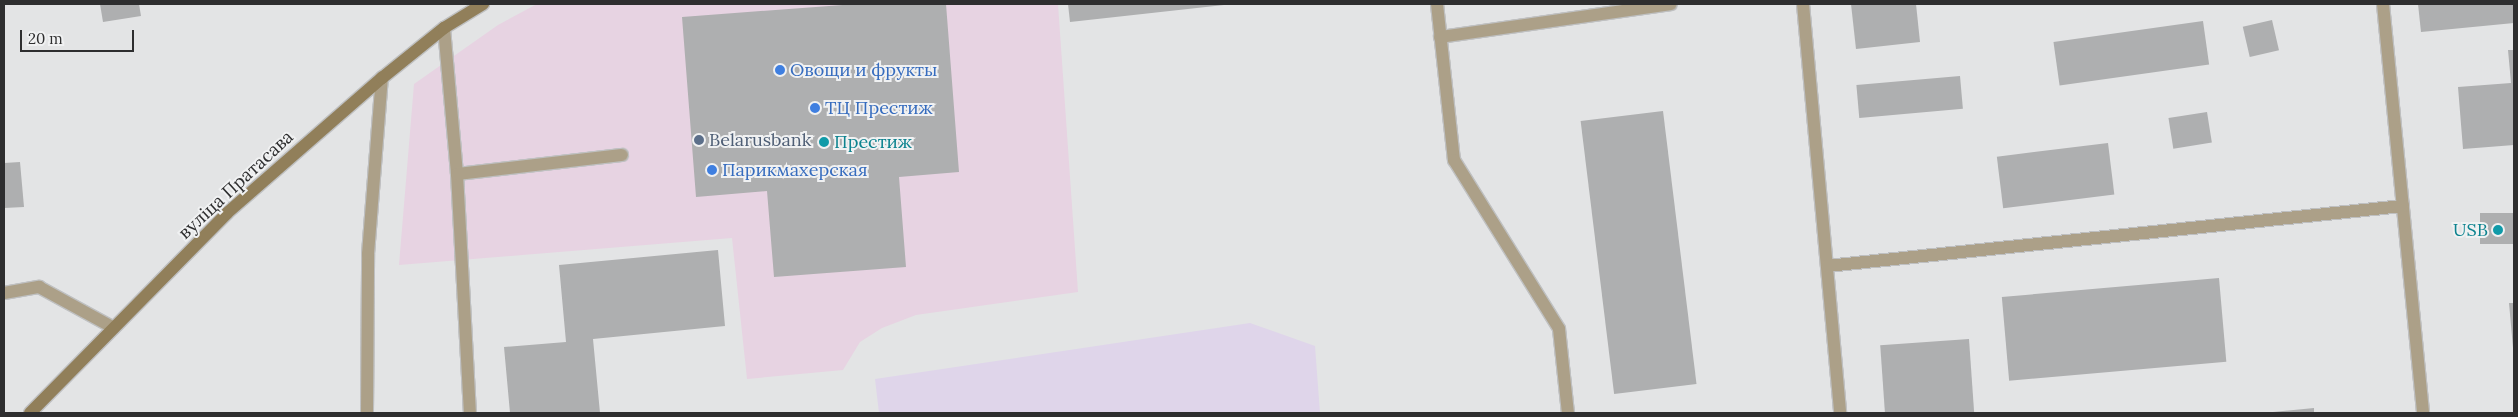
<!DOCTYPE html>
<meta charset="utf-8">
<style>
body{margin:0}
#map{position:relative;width:2518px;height:417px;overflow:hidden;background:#e3e4e5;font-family:Lora,serif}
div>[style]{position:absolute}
.commercial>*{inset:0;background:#e7d3e2}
.education>*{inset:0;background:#dfd5ea}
.building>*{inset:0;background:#aeafb0;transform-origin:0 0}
.roads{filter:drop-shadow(1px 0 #bfc0c1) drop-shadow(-1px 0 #bfc0c1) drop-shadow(0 1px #bfc0c1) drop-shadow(0 -1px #bfc0c1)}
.service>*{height:12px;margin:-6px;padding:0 6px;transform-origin:6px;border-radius:6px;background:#aca088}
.minor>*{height:12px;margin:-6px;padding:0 6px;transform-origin:6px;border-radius:6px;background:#aca088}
.secondary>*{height:12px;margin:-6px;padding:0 6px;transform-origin:6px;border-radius:6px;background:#917f5a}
.dots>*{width:14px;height:14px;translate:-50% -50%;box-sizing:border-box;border:2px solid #f0f1f2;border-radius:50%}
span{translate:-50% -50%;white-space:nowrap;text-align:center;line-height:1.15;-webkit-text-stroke:4px #f0f1f2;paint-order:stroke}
.shop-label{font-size:18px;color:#366cbe}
.left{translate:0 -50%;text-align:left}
.service-label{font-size:18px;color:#4e5e75}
.culture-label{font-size:18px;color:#0d838f}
.right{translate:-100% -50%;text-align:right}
.street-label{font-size:18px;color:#2e2e2f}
.frame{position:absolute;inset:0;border:5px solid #2e2e2f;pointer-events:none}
.scale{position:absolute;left:20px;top:30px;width:114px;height:22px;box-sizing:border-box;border:2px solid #2e2e2f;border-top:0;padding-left:6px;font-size:15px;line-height:18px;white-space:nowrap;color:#2e2e2f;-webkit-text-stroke:4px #f0f1f2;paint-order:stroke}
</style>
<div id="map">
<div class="commercial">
<div style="clip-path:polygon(537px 4px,1058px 4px,1078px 292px,916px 315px,882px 328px,860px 342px,843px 370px,747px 379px,732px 238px,399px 265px,414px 84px,498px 25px)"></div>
</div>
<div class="education">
<div style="clip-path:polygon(1250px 323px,1315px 346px,1320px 413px,879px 413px,875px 379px)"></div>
</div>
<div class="building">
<div style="clip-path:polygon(100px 4px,139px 4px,141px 16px,103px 22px)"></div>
<div style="clip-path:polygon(856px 4px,946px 4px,959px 172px,899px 177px,906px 267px,774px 277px,767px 191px,696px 197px,682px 17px)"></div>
<div style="clip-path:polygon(1068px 4px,1224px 4px,1224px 5px,1070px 22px)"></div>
<div style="clip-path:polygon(1851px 4px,1916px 4px,1920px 42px,1856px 49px)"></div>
<div style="clip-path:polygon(2418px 4px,2514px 4px,2514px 23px,2421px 32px)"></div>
<div style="left:2272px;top:20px;width:31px;height:30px;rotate:77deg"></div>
<div style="left:2203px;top:21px;width:44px;height:151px;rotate:82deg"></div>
<div style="clip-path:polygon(2508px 50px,2514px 50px,2514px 145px,2463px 149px,2458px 87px,2511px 83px)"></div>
<div style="left:1960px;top:76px;width:33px;height:104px;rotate:85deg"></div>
<div style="left:1663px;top:111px;width:275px;height:83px;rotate:83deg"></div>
<div style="left:2207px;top:112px;width:31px;height:39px;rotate:81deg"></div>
<div style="left:2108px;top:143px;width:52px;height:112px;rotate:83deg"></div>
<div style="clip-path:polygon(20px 162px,24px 207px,4px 208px,4px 163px)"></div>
<div style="left:2514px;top:213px;width:31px;height:34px;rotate:90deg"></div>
<div style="clip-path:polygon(718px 250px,725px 326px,593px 339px,600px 413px,510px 413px,504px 347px,566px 342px,559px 265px)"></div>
<div style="left:2219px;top:278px;width:84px;height:218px;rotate:85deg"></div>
<div style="clip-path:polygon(2509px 303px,2514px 303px,2514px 348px,2513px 348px)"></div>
<div style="left:1969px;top:339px;width:74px;height:89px;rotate:86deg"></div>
<div style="clip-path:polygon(2314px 408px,2314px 413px,2273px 413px,2273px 412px)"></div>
</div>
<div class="roads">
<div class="service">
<div style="left:1437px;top:4px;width:157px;rotate:83.8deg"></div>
<div style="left:1454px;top:160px;width:199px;rotate:58.1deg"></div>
<div style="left:1559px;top:329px;width:84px;rotate:83.9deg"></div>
<div style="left:1803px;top:4px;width:411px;rotate:84.8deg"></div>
<div style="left:2383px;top:4px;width:411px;rotate:84.4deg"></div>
<div style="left:444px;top:28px;width:147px;rotate:84.9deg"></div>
<div style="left:457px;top:174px;width:239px;rotate:86.9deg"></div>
<div style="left:1440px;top:37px;width:233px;rotate:-8.1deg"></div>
<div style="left:457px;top:174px;width:166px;rotate:-6.6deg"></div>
<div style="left:1827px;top:266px;width:579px;rotate:-5.95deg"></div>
</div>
<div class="minor">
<div style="left:4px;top:293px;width:36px;rotate:-10deg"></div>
<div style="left:39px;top:287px;width:85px;rotate:28.7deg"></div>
<div style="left:367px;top:413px;width:159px;rotate:-89.6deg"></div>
<div style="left:368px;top:254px;width:177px;rotate:-85.5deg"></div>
</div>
<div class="secondary">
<div style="left:30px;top:413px;width:281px;rotate:-45.4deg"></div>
<div style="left:227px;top:213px;width:206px;rotate:-41.1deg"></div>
<div style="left:382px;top:78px;width:80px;rotate:-38.9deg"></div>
<div style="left:444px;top:28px;width:46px;rotate:-31.6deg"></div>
</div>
</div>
<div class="dots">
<div style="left:780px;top:70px;background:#3f7fe0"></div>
<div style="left:815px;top:108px;background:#3f7fe0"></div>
<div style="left:699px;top:140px;background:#5c6f8a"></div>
<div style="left:824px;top:142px;background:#0f9aa8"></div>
<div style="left:712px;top:170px;background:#3f7fe0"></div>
<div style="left:2498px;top:230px;background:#0f9aa8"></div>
</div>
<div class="shop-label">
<span class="left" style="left:790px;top:70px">Овощи и фрукты</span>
<span class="left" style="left:825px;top:108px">ТЦ Престиж</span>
<span class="left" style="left:722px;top:170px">Парикмахерская</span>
</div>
<div class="service-label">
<span class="left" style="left:709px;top:140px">Belarusbank</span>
</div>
<div class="culture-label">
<span class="left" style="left:834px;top:142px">Престиж</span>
<span class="right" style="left:2488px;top:230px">USB</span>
</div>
<div class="street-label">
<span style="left:236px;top:185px;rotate:-43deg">вуліца Пратасава</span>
</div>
<div class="frame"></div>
<div class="scale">20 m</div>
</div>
